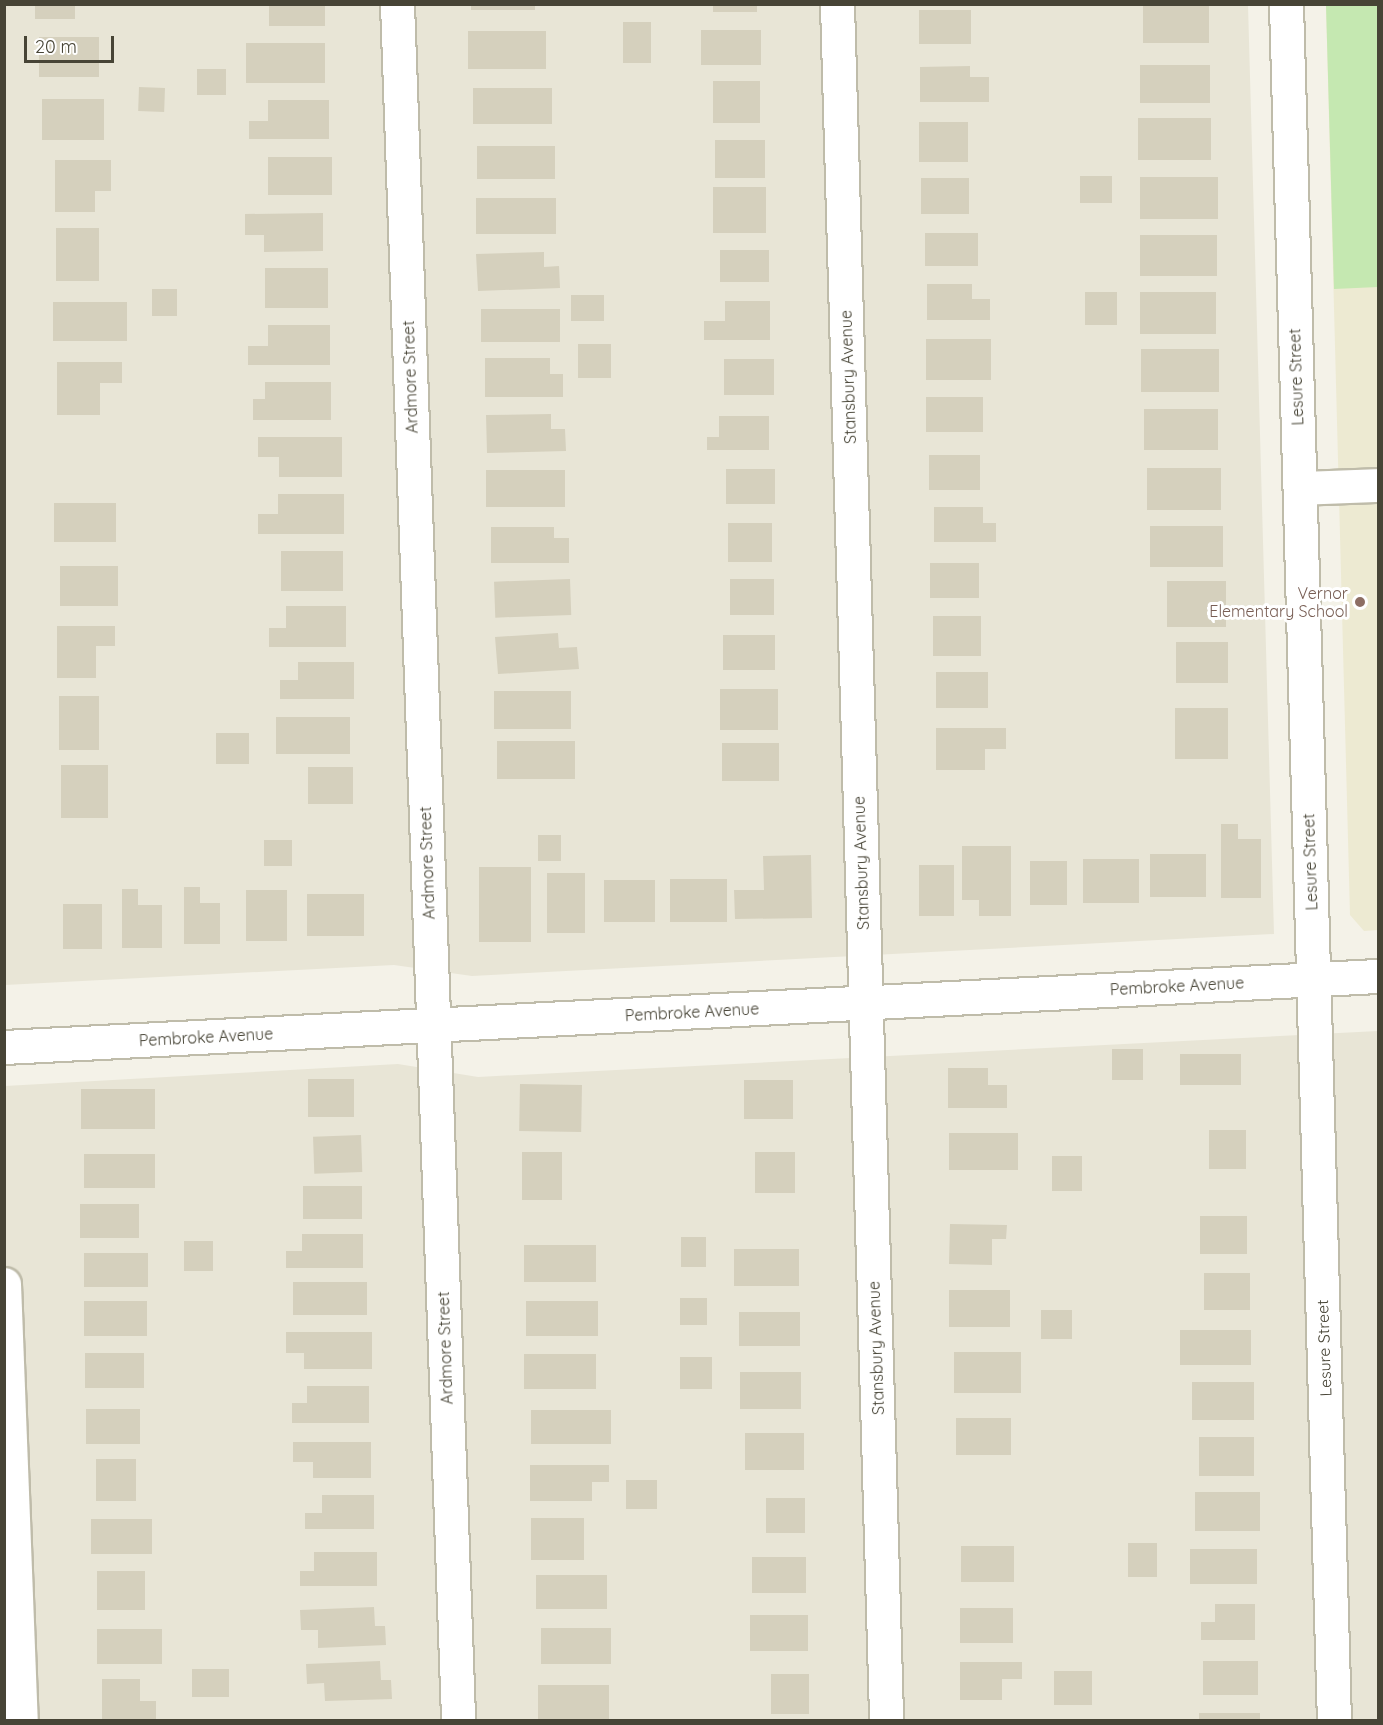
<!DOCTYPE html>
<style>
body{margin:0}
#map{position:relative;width:1383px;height:1725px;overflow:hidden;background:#f4f2e8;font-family:Quicksand,sans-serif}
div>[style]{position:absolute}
.residential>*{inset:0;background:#e8e5d6}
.education>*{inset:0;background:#edead2}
.green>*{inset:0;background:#c5e8b1}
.building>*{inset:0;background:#d5d0bd;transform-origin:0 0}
.roads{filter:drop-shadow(2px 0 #bfbcaa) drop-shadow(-2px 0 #bfbcaa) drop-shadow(0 2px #bfbcaa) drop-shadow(0 -2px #bfbcaa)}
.minor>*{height:33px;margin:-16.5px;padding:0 16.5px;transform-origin:16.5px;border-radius:16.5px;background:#fff}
.dots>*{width:16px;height:16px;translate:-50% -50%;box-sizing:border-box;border:3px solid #fff;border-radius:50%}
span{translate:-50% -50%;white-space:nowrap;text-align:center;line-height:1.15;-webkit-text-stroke:6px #fff;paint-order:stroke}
.street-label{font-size:16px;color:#474436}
.education-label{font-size:16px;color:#785e54}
.right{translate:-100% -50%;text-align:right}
.frame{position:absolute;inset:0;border:6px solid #474436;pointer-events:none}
.scale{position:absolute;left:24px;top:36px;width:90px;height:27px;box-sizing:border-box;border:3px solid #474436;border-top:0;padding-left:8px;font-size:18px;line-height:21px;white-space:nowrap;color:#474436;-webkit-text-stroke:4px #fff;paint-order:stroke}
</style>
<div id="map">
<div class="residential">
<div style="clip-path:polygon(5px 5px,1248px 5px,1274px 934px,472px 976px,394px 965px,5px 985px)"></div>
<div style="clip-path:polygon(1378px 1031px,1378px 1720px,5px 1720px,5px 1086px,398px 1064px,478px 1077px)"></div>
</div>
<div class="education">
<div style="clip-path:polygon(1326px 5px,1378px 5px,1378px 930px,1364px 931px,1350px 915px)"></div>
</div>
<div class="green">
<div style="clip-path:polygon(1326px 5px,1378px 5px,1378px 287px,1334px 289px)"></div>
</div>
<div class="building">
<div style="left:35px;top:4px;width:40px;height:15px"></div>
<div style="left:269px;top:4px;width:56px;height:22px"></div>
<div style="left:471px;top:4px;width:64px;height:6px"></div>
<div style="left:713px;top:5px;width:44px;height:7px"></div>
<div style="left:1143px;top:6px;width:66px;height:37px"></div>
<div style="left:919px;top:10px;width:52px;height:34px"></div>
<div style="left:623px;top:22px;width:28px;height:41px"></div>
<div style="left:701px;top:30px;width:60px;height:35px"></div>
<div style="left:468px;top:31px;width:78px;height:38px"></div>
<div style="left:39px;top:37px;width:60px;height:40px"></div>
<div style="left:246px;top:43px;width:79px;height:40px"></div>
<div style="left:1140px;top:65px;width:70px;height:38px"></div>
<div style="clip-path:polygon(970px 66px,970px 77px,989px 77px,989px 102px,920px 102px,920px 67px)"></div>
<div style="left:197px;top:69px;width:29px;height:26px"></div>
<div style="left:713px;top:81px;width:47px;height:42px"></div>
<div style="left:139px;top:87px;width:26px;height:24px;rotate:2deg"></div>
<div style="left:473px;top:88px;width:79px;height:36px"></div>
<div style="left:42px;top:99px;width:62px;height:41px"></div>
<div style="clip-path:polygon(268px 100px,329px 100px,329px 139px,249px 139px,249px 121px,268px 121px)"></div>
<div style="left:1138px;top:118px;width:73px;height:42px"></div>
<div style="left:968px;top:122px;width:40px;height:49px;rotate:90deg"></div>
<div style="left:715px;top:140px;width:50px;height:38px"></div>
<div style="left:477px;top:146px;width:78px;height:33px"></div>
<div style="left:268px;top:157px;width:64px;height:38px"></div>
<div style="clip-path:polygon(55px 160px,111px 160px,111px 191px,95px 191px,95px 212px,55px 212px)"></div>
<div style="left:1080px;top:176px;width:32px;height:27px"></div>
<div style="left:1140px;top:177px;width:78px;height:42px"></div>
<div style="left:921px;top:178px;width:48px;height:36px"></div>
<div style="left:713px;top:187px;width:53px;height:46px"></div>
<div style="left:476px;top:198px;width:80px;height:36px"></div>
<div style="clip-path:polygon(323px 213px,323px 251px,264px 252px,264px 235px,245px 235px,245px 214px)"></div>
<div style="left:56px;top:228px;width:43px;height:53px"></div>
<div style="left:925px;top:233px;width:53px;height:33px"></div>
<div style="left:1140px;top:235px;width:77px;height:41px"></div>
<div style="left:720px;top:250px;width:49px;height:32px"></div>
<div style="clip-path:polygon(544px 252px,544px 267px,559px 266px,560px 288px,478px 291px,476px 254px)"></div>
<div style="left:265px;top:268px;width:63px;height:40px"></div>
<div style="clip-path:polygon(927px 284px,972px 284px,972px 299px,990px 299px,990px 320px,927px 320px)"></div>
<div style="left:152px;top:289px;width:25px;height:27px"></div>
<div style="left:1085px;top:292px;width:32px;height:33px"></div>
<div style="left:1140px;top:292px;width:76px;height:42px"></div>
<div style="left:571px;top:295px;width:33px;height:26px"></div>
<div style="clip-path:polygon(725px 301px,770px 301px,770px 340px,704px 340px,704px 321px,725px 321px)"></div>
<div style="left:53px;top:302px;width:74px;height:39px"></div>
<div style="left:481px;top:309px;width:79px;height:33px"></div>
<div style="clip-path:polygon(268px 325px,330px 325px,330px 365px,248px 365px,248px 346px,268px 346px)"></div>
<div style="left:926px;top:339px;width:65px;height:41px"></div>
<div style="left:578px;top:344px;width:33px;height:34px"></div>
<div style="left:1141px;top:349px;width:78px;height:43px"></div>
<div style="clip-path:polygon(485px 358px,550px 358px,550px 374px,563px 374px,563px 397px,485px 397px)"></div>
<div style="left:724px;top:359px;width:50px;height:36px"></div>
<div style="clip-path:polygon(57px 362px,122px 362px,122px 383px,100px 383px,100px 415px,57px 415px)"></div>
<div style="clip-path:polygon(265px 382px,331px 382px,331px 420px,253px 420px,253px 399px,265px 399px)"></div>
<div style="left:926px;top:397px;width:57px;height:35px"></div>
<div style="left:1144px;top:409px;width:74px;height:41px"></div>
<div style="clip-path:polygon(551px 414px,551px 429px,565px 429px,566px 451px,487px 453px,486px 415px)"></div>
<div style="clip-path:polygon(719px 416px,769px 416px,769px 450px,707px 450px,707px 437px,719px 437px)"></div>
<div style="clip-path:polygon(258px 437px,342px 437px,342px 477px,279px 477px,279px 457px,258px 457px)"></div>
<div style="left:929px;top:455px;width:51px;height:35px"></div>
<div style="left:1147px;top:468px;width:74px;height:42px"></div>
<div style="left:726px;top:469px;width:49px;height:35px"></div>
<div style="left:486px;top:470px;width:79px;height:37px"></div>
<div style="clip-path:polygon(278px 494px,344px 494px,344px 534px,258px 534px,258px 514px,278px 514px)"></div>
<div style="left:54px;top:503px;width:62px;height:39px"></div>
<div style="clip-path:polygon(934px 507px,983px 507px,983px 523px,996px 523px,996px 542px,934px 542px)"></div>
<div style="left:728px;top:523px;width:44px;height:39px"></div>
<div style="left:1150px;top:526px;width:73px;height:41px"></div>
<div style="clip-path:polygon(491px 527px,554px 527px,554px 538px,569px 538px,569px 563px,491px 563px)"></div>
<div style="left:281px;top:551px;width:62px;height:40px"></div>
<div style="left:930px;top:563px;width:49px;height:35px"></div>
<div style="left:60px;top:566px;width:58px;height:40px"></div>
<div style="left:570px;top:579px;width:36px;height:76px;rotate:88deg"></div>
<div style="left:730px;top:579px;width:44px;height:36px"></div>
<div style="left:1167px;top:581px;width:59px;height:46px"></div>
<div style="clip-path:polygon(286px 606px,346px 606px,346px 647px,269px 647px,269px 628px,286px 628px)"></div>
<div style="left:933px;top:616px;width:48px;height:40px"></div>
<div style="clip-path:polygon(57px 626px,115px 626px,115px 646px,96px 646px,96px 678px,57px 678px)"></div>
<div style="clip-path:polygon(558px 633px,559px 648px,577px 647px,579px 669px,498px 674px,495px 637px)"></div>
<div style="left:723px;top:635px;width:52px;height:35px"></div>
<div style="left:1176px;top:642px;width:52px;height:41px"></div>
<div style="clip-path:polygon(298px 662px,354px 662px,354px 699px,280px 699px,280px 680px,298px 680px)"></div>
<div style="left:936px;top:672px;width:52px;height:36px"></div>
<div style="left:720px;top:689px;width:58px;height:41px"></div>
<div style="left:494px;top:691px;width:77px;height:38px"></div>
<div style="left:59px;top:696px;width:40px;height:54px"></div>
<div style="left:1175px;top:708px;width:53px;height:51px"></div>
<div style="left:276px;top:717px;width:74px;height:37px"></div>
<div style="clip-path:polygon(936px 728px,1006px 728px,1006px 749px,985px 749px,985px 770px,936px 770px)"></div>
<div style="left:216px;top:733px;width:33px;height:31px"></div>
<div style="left:497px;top:741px;width:78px;height:38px"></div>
<div style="left:722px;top:743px;width:57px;height:38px"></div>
<div style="left:61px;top:765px;width:47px;height:53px"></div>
<div style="left:308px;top:767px;width:45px;height:37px"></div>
<div style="clip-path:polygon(1221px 824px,1238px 824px,1238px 839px,1261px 839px,1261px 898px,1221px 898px)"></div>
<div style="left:561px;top:835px;width:26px;height:23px;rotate:90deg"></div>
<div style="left:264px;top:840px;width:28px;height:26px"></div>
<div style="clip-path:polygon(962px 846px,1011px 846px,1011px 916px,979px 916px,979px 900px,962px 900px)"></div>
<div style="left:1150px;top:854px;width:56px;height:43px"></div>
<div style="clip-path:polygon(811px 855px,812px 918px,735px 919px,734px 890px,764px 890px,763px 856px)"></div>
<div style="left:1083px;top:859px;width:56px;height:44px"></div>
<div style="left:1030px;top:861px;width:37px;height:44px"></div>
<div style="left:919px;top:865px;width:35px;height:51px"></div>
<div style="left:479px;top:867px;width:52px;height:75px"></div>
<div style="left:547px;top:873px;width:38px;height:60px"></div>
<div style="left:670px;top:879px;width:57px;height:43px"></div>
<div style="left:604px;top:880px;width:51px;height:42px"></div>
<div style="clip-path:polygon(184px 887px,200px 887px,200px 903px,220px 903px,220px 944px,184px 944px)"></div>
<div style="clip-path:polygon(122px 889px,138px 889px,138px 905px,162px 905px,162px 948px,122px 948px)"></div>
<div style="left:246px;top:890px;width:41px;height:51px"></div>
<div style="left:307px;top:894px;width:57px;height:42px"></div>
<div style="left:63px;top:904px;width:39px;height:45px"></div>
<div style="left:1112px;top:1049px;width:31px;height:31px"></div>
<div style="left:1180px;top:1054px;width:61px;height:31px"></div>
<div style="clip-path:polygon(948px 1068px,988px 1068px,988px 1085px,1007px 1085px,1007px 1108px,948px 1108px)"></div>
<div style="left:308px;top:1079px;width:46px;height:38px"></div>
<div style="left:744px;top:1080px;width:49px;height:39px"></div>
<div style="left:520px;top:1084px;width:62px;height:47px;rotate:1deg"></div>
<div style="left:81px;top:1089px;width:74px;height:40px"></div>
<div style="left:1209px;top:1130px;width:37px;height:39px"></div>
<div style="left:949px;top:1133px;width:69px;height:37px"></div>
<div style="left:361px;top:1135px;width:37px;height:48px;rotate:88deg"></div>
<div style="left:522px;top:1152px;width:40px;height:48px"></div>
<div style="left:755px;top:1152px;width:40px;height:41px"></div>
<div style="left:84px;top:1154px;width:71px;height:34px"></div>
<div style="left:1052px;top:1156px;width:30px;height:35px"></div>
<div style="left:303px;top:1186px;width:59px;height:33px"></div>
<div style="left:80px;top:1204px;width:59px;height:34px"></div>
<div style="left:1200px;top:1216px;width:47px;height:38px"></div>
<div style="clip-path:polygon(950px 1224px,1007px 1225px,1006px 1239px,992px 1239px,992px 1265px,949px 1264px)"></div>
<div style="clip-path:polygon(302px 1234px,363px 1234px,363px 1268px,286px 1268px,286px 1251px,302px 1251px)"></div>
<div style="left:681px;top:1237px;width:25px;height:30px"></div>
<div style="left:184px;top:1241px;width:29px;height:30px"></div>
<div style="left:524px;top:1245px;width:72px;height:37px"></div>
<div style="left:734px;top:1249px;width:65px;height:37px"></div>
<div style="left:84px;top:1253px;width:64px;height:34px"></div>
<div style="left:1204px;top:1273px;width:46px;height:37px"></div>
<div style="left:293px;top:1282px;width:74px;height:33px"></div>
<div style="left:949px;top:1290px;width:61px;height:37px"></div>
<div style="left:680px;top:1298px;width:27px;height:27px"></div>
<div style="left:84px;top:1301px;width:63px;height:35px"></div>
<div style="left:526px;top:1301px;width:72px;height:35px"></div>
<div style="left:1041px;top:1310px;width:31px;height:29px"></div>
<div style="left:739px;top:1312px;width:61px;height:34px"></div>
<div style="left:1180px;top:1330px;width:71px;height:35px"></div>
<div style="clip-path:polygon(286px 1332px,372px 1332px,372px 1369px,304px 1369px,304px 1353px,286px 1353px)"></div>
<div style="left:954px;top:1352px;width:67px;height:41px"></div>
<div style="left:85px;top:1353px;width:59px;height:35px"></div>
<div style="left:524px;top:1354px;width:72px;height:35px"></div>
<div style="left:680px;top:1357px;width:32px;height:32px"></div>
<div style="left:740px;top:1372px;width:61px;height:37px"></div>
<div style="left:1192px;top:1382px;width:62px;height:38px"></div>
<div style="clip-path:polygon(307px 1386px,369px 1386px,369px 1423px,292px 1423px,292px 1403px,307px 1403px)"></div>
<div style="left:86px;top:1409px;width:54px;height:35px"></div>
<div style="left:531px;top:1410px;width:80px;height:34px"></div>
<div style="left:956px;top:1418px;width:55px;height:37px"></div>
<div style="left:745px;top:1433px;width:59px;height:37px"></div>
<div style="left:1199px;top:1437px;width:55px;height:39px"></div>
<div style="clip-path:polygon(293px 1442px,371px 1442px,371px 1478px,313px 1478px,313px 1462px,293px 1462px)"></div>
<div style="left:96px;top:1459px;width:40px;height:42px"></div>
<div style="clip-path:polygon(530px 1465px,609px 1465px,609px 1482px,592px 1482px,592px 1501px,530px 1501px)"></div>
<div style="left:626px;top:1480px;width:31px;height:29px"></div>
<div style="left:1195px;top:1492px;width:65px;height:39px"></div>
<div style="clip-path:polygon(322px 1495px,374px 1495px,374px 1529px,305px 1529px,305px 1513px,322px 1513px)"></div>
<div style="left:766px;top:1498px;width:39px;height:35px"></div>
<div style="left:531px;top:1518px;width:53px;height:42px"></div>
<div style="left:91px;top:1519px;width:61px;height:35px"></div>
<div style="left:1128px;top:1543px;width:29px;height:34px"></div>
<div style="left:961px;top:1546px;width:53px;height:36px"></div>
<div style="left:1190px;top:1549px;width:67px;height:35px"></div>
<div style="clip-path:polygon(314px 1552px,377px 1552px,377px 1586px,300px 1586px,300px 1571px,314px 1571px)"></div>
<div style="left:752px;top:1557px;width:54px;height:36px"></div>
<div style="left:97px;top:1571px;width:48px;height:39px"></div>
<div style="left:536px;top:1575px;width:71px;height:34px"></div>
<div style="clip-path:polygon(1215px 1604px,1255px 1604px,1255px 1640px,1201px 1640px,1201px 1622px,1215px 1622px)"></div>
<div style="clip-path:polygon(374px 1607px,375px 1626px,385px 1626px,386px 1645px,318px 1648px,318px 1630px,301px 1630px,300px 1610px)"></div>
<div style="left:960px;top:1608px;width:53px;height:35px"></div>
<div style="left:750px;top:1615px;width:58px;height:36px"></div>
<div style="left:541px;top:1628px;width:70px;height:36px"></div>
<div style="left:97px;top:1629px;width:65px;height:35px"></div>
<div style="clip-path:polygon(380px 1661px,381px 1680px,391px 1680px,392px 1699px,325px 1701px,324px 1683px,307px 1684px,306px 1664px)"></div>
<div style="left:1203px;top:1661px;width:55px;height:34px"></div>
<div style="clip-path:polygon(960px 1662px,1022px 1662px,1022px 1679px,1002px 1679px,1002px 1700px,960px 1700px)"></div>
<div style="left:192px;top:1669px;width:37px;height:28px"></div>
<div style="left:1054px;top:1671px;width:38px;height:34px"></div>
<div style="left:771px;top:1674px;width:38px;height:40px"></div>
<div style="clip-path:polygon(102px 1679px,140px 1679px,140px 1701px,156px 1701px,156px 1720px,102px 1720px)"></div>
<div style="left:538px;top:1685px;width:71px;height:35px"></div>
<div style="left:1199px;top:1713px;width:61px;height:7px"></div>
</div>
<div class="roads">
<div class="minor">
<div style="left:397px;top:4px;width:1717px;rotate:87.96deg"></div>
<div style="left:837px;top:4px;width:1717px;rotate:88.36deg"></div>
<div style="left:1286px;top:4px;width:1717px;rotate:88.4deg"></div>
<div style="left:1300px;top:488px;width:78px;rotate:-2.2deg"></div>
<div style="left:4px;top:1047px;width:1376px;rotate:-2.96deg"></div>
<div style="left:4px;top:1284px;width:436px;rotate:87.8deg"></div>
</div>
</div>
<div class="dots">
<div style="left:1360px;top:602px;background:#8d6e63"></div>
</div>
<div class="street-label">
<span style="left:410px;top:377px;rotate:-92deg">Ardmore Street</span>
<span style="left:848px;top:377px;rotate:-92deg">Stansbury Avenue</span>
<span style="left:1296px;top:377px;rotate:-92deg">Lesure Street</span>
<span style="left:1310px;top:862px;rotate:-92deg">Lesure Street</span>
<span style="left:427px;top:863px;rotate:-92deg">Ardmore Street</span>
<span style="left:861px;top:863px;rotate:-92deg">Stansbury Avenue</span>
<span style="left:1177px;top:986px;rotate:-3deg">Pembroke Avenue</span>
<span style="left:692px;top:1012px;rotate:-3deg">Pembroke Avenue</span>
<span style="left:206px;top:1037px;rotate:-3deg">Pembroke Avenue</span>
<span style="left:445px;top:1348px;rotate:-92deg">Ardmore Street</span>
<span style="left:876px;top:1348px;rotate:-92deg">Stansbury Avenue</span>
<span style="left:1324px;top:1348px;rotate:-92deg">Lesure Street</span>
</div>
<div class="education-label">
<span class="right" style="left:1348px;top:602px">Vernor<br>Elementary School</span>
</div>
<div class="frame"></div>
<div class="scale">20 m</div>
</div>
